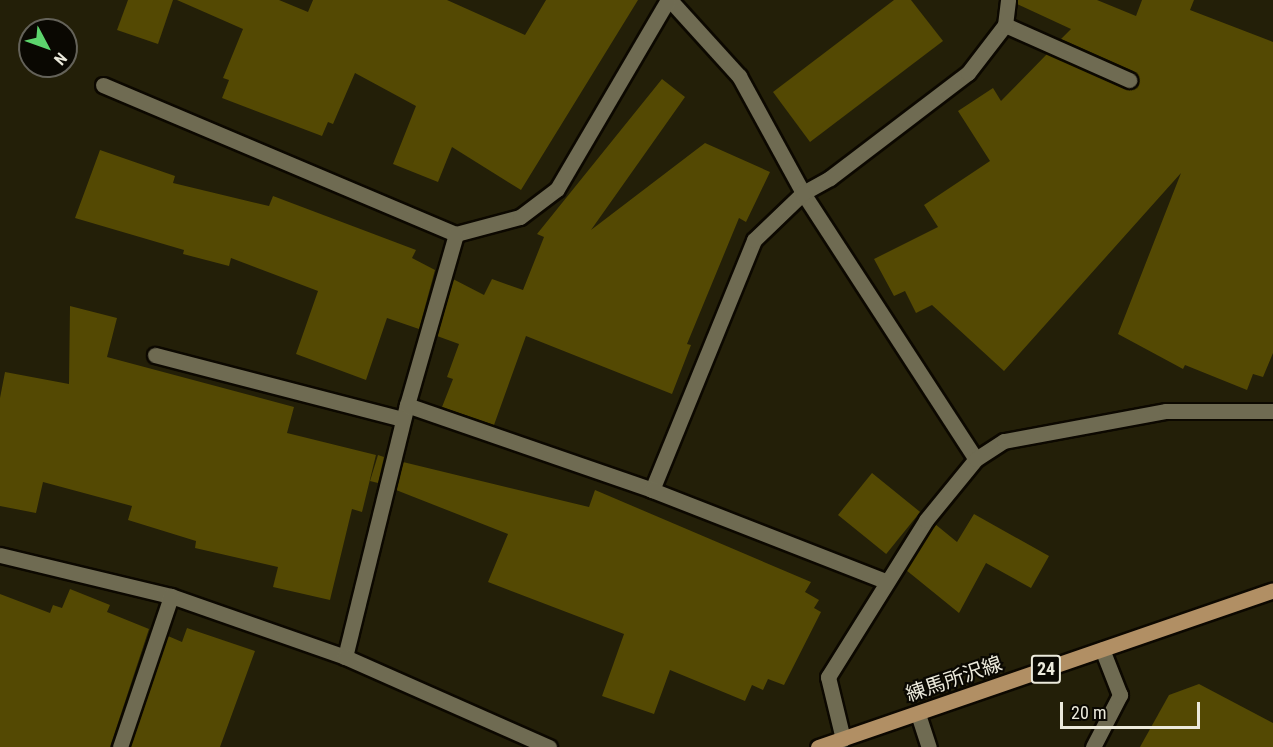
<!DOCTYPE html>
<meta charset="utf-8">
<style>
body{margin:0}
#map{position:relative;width:1273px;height:747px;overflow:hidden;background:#231f08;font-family:"Roboto Condensed","Noto Sans JP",sans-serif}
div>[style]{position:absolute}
.building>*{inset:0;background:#544903;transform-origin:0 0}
.roads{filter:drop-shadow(2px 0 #0c0800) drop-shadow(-2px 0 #0c0800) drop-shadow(0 2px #0c0800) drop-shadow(0 -2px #0c0800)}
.minor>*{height:15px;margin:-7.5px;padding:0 7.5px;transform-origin:7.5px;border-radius:7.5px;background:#6f6b52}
.major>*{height:15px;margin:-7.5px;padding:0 7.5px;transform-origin:7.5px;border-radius:7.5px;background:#b18f64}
span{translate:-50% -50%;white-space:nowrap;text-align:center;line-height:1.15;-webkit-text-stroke:4.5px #0a0802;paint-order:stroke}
.shield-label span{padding:2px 4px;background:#0a0802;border:2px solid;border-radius:4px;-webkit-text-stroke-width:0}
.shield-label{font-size:18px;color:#eceadc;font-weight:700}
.street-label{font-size:20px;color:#eceadc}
.north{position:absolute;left:18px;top:18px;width:60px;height:60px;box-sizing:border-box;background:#0a0802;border:2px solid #646259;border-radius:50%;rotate:131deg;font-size:16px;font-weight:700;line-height:24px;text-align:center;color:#eceadc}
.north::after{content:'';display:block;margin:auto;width:21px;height:27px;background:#5dd56d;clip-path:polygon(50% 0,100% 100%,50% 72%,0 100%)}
.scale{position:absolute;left:1060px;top:702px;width:140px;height:27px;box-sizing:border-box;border:3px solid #eceadc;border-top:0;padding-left:8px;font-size:18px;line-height:21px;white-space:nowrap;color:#eceadc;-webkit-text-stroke:4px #0a0802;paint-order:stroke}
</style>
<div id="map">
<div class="building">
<div style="clip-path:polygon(128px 0,173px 0,158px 44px,117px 30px)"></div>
<div style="clip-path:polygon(177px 0,279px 0,308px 12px,313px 0,447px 0,525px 35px,546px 0,638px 0,521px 190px,452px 147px,438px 182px,393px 164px,416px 106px,355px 73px,333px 124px,328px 122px,322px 136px,222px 98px,229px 80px,223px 78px,243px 29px)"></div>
<div style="clip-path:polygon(894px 0,911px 0,943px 41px,810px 142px,773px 92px)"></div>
<div style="clip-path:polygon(1018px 0,1097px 0,1136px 16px,1142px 0,1194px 0,1190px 10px,1273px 42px,1273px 353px,1263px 377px,1253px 374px,1247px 390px,1185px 365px,1183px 369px,1118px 334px,1181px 173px,1004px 371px,932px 305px,916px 313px,905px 291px,894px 296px,874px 259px,938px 227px,924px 205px,990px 161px,958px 111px,993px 88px,1001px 101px,1047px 54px,1125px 89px,1138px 83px,1133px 71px,1061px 39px,1071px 29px,1017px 4px)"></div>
<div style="clip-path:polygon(662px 79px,685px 97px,591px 230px,705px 143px,770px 172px,746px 222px,739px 218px,687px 344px,691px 345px,672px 394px,526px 336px,494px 425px,442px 407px,453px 379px,447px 377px,459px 344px,437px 336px,453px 279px,484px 295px,492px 279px,523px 290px,544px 237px,537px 234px)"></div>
<div style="clip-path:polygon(100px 150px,175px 176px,173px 183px,269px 206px,273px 196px,416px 250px,412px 258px,435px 270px,419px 329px,387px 318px,366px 380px,296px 354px,318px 291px,231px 258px,229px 266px,183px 254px,184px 250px,75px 218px)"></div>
<div style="clip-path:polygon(70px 306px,117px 318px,107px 357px,294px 407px,287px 433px,376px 455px,362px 512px,352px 509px,330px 600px,273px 587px,278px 567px,195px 548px,196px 541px,128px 520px,132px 506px,43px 482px,36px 513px,0 506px,0 398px,5px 372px,69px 384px)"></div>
<div style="clip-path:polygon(378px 455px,384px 457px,378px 483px,370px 481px)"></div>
<div style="clip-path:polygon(403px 462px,589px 507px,595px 490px,811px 582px,805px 592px,819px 600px,814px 608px,821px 612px,784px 685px,768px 679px,763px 690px,752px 685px,745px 701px,670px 670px,654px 714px,602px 696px,624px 634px,488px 582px,508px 534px,396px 490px)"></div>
<div style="left:872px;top:473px;width:62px;height:54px;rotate:39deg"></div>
<div style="clip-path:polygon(974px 514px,1049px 556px,1031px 588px,986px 563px,959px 613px,906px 570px,935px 524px,957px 542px)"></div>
<div style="clip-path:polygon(70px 589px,110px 605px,107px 612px,149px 629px,110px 747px,0 747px,0 594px,50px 613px,53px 605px,62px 608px)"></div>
<div style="clip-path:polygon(187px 628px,255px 651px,220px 747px,130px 747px,168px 636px,182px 642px)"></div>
<div style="clip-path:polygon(1199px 684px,1273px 723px,1273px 747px,1140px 747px,1169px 695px)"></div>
</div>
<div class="roads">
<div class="minor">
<div style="left:670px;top:0;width:103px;rotate:47.8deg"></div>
<div style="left:739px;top:76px;width:133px;rotate:61.3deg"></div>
<div style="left:803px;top:193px;width:317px;rotate:57deg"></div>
<div style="left:1005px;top:25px;width:136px;rotate:23.9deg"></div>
<div style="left:103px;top:85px;width:383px;rotate:22.9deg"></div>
<div style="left:456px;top:234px;width:66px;rotate:-14.9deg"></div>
<div style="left:520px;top:217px;width:46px;rotate:-37.1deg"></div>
<div style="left:557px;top:189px;width:219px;rotate:-59.6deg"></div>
<div style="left:155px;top:355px;width:256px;rotate:14.5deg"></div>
<div style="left:407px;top:405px;width:178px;rotate:-74deg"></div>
<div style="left:652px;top:490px;width:270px;rotate:-67.8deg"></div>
<div style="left:754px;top:240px;width:68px;rotate:-43.8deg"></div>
<div style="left:803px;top:193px;width:31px;rotate:-29deg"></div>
<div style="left:830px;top:178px;width:173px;rotate:-37.3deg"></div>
<div style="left:968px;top:73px;width:61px;rotate:-52.4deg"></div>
<div style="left:1005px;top:25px;width:25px;rotate:-83deg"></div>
<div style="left:0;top:555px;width:176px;rotate:13.5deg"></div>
<div style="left:171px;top:596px;width:184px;rotate:19.3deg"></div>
<div style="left:345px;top:657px;width:260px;rotate:-76.2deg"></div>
<div style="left:407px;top:405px;width:259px;rotate:19.1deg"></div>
<div style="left:652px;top:490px;width:251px;rotate:21.3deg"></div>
<div style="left:345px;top:657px;width:223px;rotate:23.8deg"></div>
<div style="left:918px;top:714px;width:35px;rotate:72deg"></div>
<div style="left:843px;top:739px;width:64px;rotate:-103.6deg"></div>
<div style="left:828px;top:677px;width:185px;rotate:-58deg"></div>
<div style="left:926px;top:520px;width:79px;rotate:-50.7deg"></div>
<div style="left:976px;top:459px;width:33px;rotate:-33deg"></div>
<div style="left:1004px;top:441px;width:165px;rotate:-10.5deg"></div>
<div style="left:1166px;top:411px;width:107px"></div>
<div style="left:120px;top:747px;width:159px;rotate:-71.3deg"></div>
<div style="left:1093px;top:747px;width:59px;rotate:-62.6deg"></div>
<div style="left:1120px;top:695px;width:49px;rotate:-111.4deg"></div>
</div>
<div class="major">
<div style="left:818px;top:747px;width:481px;rotate:-19deg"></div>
</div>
</div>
<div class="shield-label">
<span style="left:1046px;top:669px">24</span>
</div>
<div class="street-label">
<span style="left:954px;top:679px;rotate:-19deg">練馬所沢線</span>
</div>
<div class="north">N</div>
<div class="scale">20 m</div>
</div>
